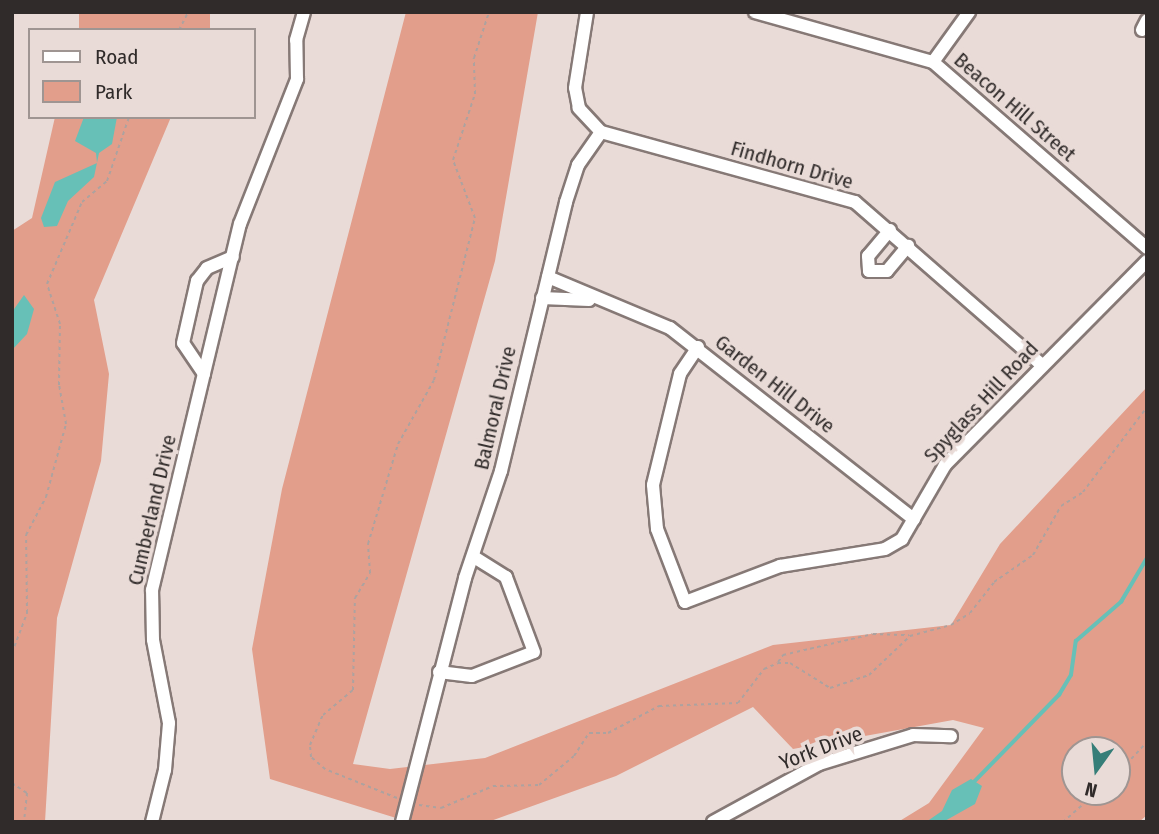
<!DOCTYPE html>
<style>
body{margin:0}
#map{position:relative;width:1159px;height:834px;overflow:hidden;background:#e9dbd7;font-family:"Fira Sans Condensed",sans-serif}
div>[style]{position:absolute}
.green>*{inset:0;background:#e29e8b;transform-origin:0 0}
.water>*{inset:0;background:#67c0b7}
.stream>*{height:3.5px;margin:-1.75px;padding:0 1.75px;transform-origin:1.75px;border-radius:1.75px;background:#67c0b7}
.path>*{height:2px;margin-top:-1px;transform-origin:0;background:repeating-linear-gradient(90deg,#ada29f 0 3.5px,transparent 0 7px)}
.roads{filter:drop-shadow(2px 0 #867976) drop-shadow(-2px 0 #867976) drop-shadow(0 2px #867976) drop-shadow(0 -2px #867976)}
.minor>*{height:12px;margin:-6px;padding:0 6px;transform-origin:6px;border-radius:6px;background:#fff}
span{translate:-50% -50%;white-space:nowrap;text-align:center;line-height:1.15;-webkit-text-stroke:7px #e9dbd7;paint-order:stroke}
.street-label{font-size:21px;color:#302b2a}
.frame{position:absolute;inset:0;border:14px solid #302b2a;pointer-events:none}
.legend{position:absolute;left:28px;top:28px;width:228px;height:91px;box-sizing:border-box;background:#e9dbd7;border:2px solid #9f9592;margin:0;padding:9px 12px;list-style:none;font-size:21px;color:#302b2a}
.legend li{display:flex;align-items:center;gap:14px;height:35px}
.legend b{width:35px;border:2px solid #9f9592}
.north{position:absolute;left:1061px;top:736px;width:70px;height:70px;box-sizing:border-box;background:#e9dbd7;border:2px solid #9f9592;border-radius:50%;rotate:195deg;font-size:19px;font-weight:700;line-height:28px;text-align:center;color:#302b2a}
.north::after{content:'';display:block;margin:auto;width:24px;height:32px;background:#367e78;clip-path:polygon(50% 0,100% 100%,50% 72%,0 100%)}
</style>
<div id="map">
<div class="green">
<div style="left:79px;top:12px;width:131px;height:18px"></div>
<div style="clip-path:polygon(evenodd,406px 12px,538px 12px,495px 261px,353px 764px,390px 769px,485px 758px,773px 645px,951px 625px,1000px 544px,1147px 387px,1147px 815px,1139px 822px,898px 822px,929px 803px,984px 728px,953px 720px,793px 749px,753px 707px,616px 776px,488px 822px,409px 822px,270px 779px,252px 649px,282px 489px,406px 12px,1075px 750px,1117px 750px,1117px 792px,1075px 792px,1075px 750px)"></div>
<div style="clip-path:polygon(55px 117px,171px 117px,94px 300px,109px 374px,101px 461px,57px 618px,45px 822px,12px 822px,12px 231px,32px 218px)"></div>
</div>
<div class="water">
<div style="clip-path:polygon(84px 117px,117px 117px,112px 144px,99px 153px,94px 177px,68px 201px,57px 226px,44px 227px,41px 218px,55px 182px,97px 163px,96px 153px,75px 141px)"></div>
<div style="clip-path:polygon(24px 295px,34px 309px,27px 334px,12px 350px,12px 312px)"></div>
<div style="clip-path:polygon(971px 779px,982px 786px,975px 804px,943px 822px,926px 822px,942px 811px,952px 790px)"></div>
</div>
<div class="stream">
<div style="left:974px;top:782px;width:122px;rotate:-45.7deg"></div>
<div style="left:1059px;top:695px;width:23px;rotate:-59deg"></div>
<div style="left:1071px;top:675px;width:34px;rotate:-82deg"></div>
<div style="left:1076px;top:641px;width:60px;rotate:-40.9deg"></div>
<div style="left:1121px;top:602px;width:51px;rotate:-59.4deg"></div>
</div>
<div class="path">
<div style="left:179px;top:30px;width:20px;rotate:-63deg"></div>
<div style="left:12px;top:653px;width:43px;rotate:-69.4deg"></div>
<div style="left:27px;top:613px;width:78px;rotate:-90.7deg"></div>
<div style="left:26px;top:535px;width:43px;rotate:-62.2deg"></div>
<div style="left:46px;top:497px;width:76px;rotate:-74.7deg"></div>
<div style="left:66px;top:424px;width:40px;rotate:-100deg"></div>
<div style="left:59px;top:385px;width:61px;rotate:-89.1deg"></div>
<div style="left:60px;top:324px;width:42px;rotate:-108deg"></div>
<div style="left:47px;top:284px;width:89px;rotate:-66.9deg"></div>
<div style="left:82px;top:202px;width:33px;rotate:-40deg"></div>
<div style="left:107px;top:181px;width:68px;rotate:-71deg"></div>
<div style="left:778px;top:662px;width:9px;rotate:-54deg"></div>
<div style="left:783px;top:655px;width:92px;rotate:-13.1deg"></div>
<div style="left:873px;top:634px;width:36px;rotate:2deg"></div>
<div style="left:1117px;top:774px;width:44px;rotate:-46.8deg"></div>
<div style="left:12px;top:783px;width:18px;rotate:34deg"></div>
<div style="left:27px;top:793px;width:29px;rotate:96deg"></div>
<div style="left:397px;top:798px;width:78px;rotate:-158.1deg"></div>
<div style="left:325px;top:769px;width:18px;rotate:-139deg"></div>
<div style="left:311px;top:757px;width:12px;rotate:-95deg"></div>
<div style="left:310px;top:745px;width:33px;rotate:-67deg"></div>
<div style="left:323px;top:715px;width:39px;rotate:-40deg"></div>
<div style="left:353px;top:690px;width:92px;rotate:-88.8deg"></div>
<div style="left:355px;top:598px;width:29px;rotate:-59deg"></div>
<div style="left:370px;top:573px;width:29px;rotate:-94deg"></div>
<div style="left:368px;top:544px;width:104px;rotate:-73.3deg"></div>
<div style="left:398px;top:444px;width:73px;rotate:-60.6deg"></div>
<div style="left:434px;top:380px;width:167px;rotate:-75.8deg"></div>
<div style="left:475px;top:218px;width:62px;rotate:-110.8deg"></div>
<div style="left:453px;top:160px;width:70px;rotate:-71.6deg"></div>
<div style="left:475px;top:94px;width:36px;rotate:-92deg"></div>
<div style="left:474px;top:58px;width:48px;rotate:-71.9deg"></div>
<div style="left:419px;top:805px;width:22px;rotate:8deg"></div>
<div style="left:441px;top:808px;width:56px;rotate:-22.9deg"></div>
<div style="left:493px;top:786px;width:46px;rotate:-1.2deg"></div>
<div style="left:539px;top:785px;width:45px;rotate:-39.6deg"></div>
<div style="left:574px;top:756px;width:27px;rotate:-57deg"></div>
<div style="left:589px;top:733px;width:19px"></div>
<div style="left:608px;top:733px;width:58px;rotate:-27.9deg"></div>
<div style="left:659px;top:706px;width:79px;rotate:-2.2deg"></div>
<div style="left:738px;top:703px;width:43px;rotate:-52.6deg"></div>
<div style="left:764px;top:669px;width:15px;rotate:-23deg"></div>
<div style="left:778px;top:663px;width:12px"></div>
<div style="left:790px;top:663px;width:47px;rotate:32deg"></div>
<div style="left:830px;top:688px;width:41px;rotate:-18.4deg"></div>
<div style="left:869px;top:675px;width:57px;rotate:-43.6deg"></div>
<div style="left:910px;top:636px;width:42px;rotate:-15deg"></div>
<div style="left:951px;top:625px;width:22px;rotate:-32deg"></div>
<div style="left:970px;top:613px;width:39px;rotate:-52deg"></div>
<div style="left:994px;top:582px;width:47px;rotate:-34.7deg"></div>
<div style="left:1033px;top:555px;width:56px;rotate:-60.3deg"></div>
<div style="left:1061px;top:506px;width:26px;rotate:-32deg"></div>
<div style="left:1083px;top:492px;width:106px;rotate:-53deg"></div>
<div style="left:1063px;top:822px;width:45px;rotate:-41.4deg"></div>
</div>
<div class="roads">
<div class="minor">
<div style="left:755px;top:12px;width:185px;rotate:15.7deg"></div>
<div style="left:933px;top:62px;width:284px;rotate:41deg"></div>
<div style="left:1142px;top:30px;width:11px;rotate:-63deg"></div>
<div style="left:933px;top:62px;width:62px;rotate:-54.2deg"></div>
<div style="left:601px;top:132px;width:263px;rotate:15.4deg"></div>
<div style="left:855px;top:202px;width:247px;rotate:41.1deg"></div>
<div style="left:890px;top:230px;width:34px;rotate:130deg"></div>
<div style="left:868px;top:256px;width:15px;rotate:86deg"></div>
<div style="left:869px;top:271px;width:18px"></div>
<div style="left:887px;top:271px;width:33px;rotate:-50deg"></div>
<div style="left:548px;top:277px;width:132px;rotate:22.7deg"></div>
<div style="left:670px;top:328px;width:310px;rotate:38.1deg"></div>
<div style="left:542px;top:298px;width:47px;rotate:2.4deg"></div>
<div style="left:698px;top:347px;width:32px;rotate:124deg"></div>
<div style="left:680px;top:374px;width:114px;rotate:103.7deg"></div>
<div style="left:653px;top:485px;width:44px;rotate:84.8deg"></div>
<div style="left:657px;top:529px;width:78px;rotate:69deg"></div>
<div style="left:685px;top:602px;width:102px;rotate:-20.8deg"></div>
<div style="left:780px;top:566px;width:106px;rotate:-9.2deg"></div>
<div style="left:885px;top:549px;width:20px;rotate:-30deg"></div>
<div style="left:902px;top:539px;width:86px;rotate:-59.8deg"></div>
<div style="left:945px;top:465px;width:287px;rotate:-45.3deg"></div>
<div style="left:204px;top:374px;width:37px;rotate:-124deg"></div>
<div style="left:183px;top:343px;width:64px;rotate:-77.3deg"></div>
<div style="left:197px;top:281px;width:16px;rotate:-52deg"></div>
<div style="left:207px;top:268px;width:28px;rotate:-23deg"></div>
<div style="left:439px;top:672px;width:33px;rotate:7deg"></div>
<div style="left:472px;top:676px;width:66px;rotate:-21.2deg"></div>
<div style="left:534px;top:652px;width:80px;rotate:-110.5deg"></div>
<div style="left:506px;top:577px;width:39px;rotate:-148deg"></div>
<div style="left:152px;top:822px;width:54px;rotate:-76deg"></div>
<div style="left:165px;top:770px;width:47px;rotate:-85.1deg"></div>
<div style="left:169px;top:723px;width:85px;rotate:-100.9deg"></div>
<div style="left:153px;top:640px;width:50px;rotate:-91.1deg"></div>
<div style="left:152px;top:590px;width:376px;rotate:-76.5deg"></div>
<div style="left:240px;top:224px;width:156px;rotate:-68.5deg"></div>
<div style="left:297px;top:79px;width:39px;rotate:-91deg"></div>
<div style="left:296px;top:40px;width:29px;rotate:-74deg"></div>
<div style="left:402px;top:822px;width:252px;rotate:-75.5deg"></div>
<div style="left:465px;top:578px;width:113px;rotate:-71.4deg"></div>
<div style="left:501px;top:471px;width:277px;rotate:-76.4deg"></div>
<div style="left:566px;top:202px;width:39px;rotate:-72deg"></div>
<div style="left:578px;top:165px;width:40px;rotate:-55.1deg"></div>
<div style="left:601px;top:132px;width:33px;rotate:-133deg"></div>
<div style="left:579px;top:108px;width:20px;rotate:-101deg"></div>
<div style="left:575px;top:88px;width:77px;rotate:-81deg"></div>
<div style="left:713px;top:822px;width:121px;rotate:-28.7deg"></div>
<div style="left:819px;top:764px;width:98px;rotate:-17.1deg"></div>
<div style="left:913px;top:735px;width:38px;rotate:2deg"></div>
</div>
</div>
<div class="street-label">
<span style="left:1015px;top:107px;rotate:41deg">Beacon Hill Street</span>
<span style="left:792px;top:165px;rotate:16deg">Findhorn Drive</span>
<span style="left:775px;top:384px;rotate:38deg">Garden Hill Drive</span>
<span style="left:981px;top:402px;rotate:-47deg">Spyglass Hill Road</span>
<span style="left:495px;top:408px;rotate:-77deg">Balmoral Drive</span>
<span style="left:152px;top:510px;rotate:-77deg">Cumberland Drive</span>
<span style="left:821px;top:748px;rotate:-21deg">York Drive</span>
</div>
<div class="frame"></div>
<ul class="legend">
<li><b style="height:9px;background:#fff"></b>Road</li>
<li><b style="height:19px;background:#e29e8b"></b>Park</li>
</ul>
<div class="north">N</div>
</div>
